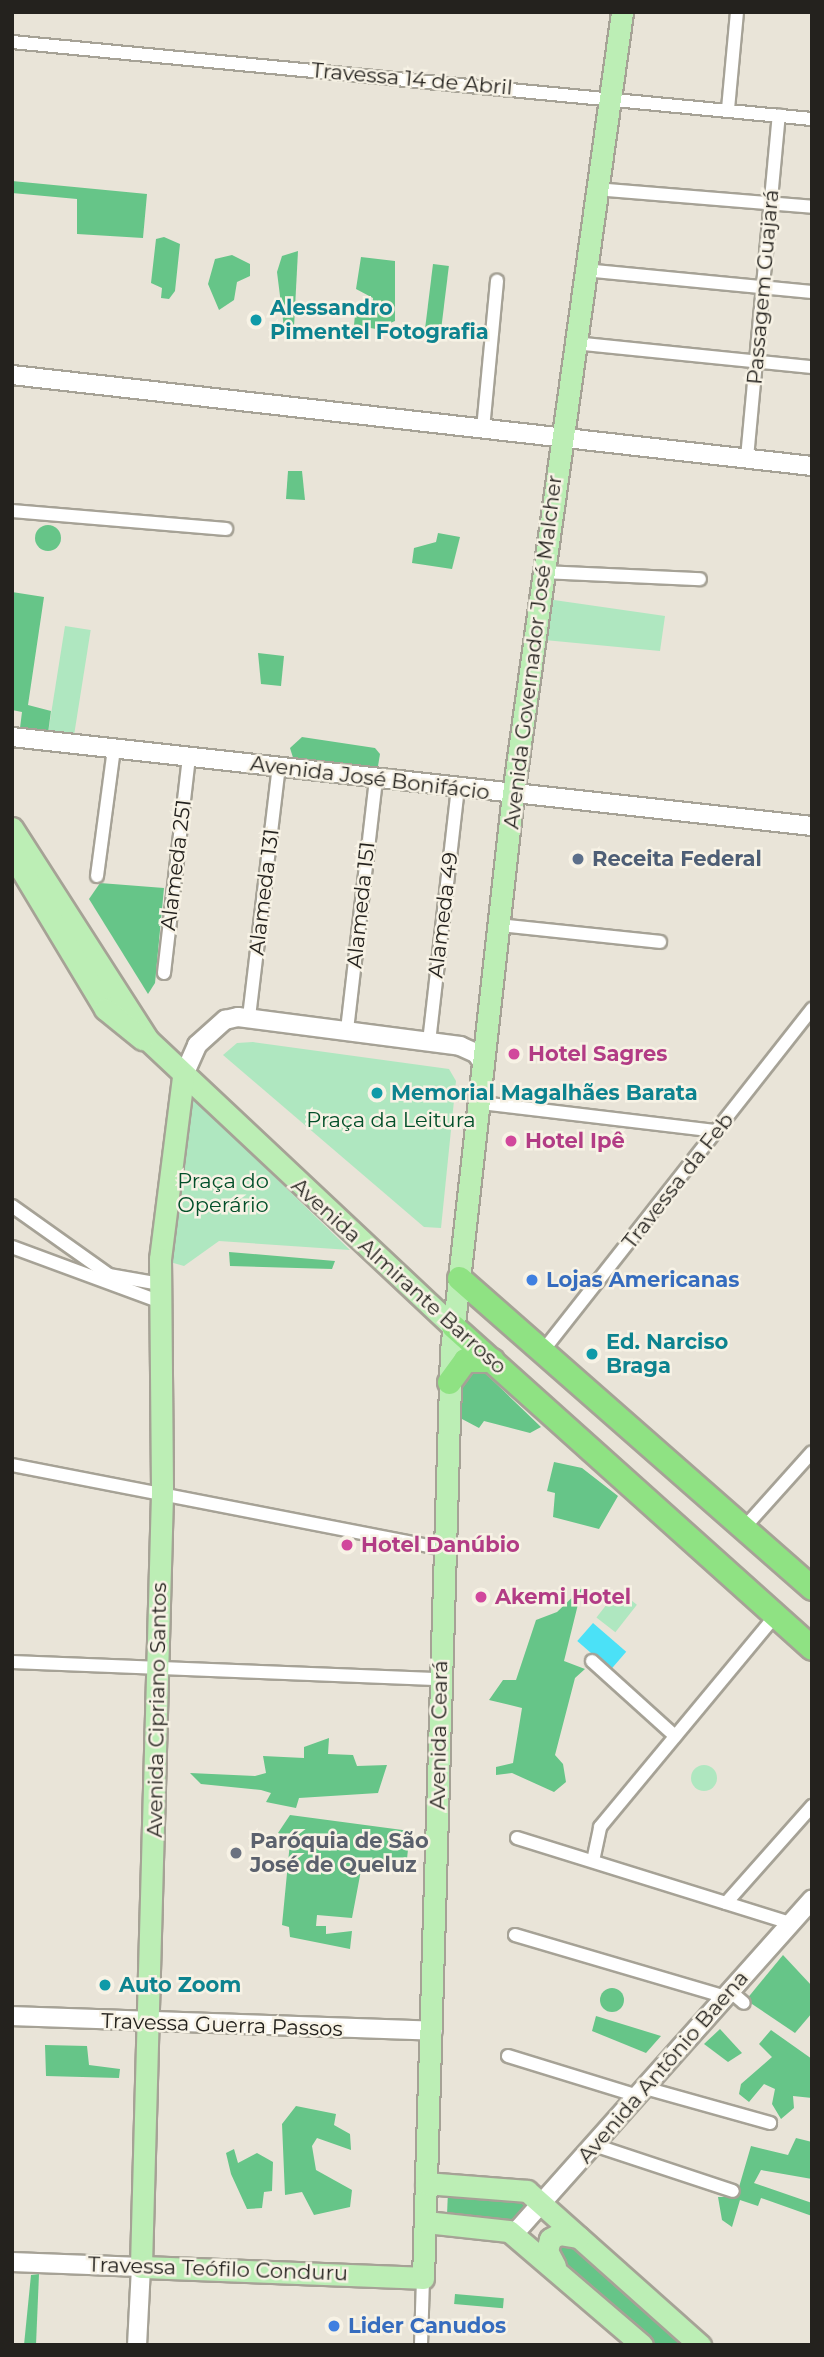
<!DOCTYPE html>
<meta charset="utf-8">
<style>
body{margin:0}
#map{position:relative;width:824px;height:2357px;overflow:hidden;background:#e9e4d8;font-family:Montserrat,sans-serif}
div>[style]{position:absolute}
.green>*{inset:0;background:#afe7c0;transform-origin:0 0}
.round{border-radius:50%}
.forest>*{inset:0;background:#66c588;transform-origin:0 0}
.water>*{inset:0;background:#4be1f7;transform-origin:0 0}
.roads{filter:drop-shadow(2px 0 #a6a296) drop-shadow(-2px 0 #a6a296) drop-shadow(0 2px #a6a296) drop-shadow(0 -2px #a6a296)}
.street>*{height:12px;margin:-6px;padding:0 6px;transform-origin:6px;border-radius:6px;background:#fff}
.secondary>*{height:18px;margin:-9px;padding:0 9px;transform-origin:9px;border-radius:9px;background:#fff}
.primary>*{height:21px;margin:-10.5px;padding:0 10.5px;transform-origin:10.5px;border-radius:10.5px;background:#bceeb5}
.highway>*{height:23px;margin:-11.5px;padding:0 11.5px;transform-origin:11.5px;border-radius:11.5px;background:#8fe283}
.dots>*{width:19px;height:19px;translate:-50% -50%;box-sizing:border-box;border:4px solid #f7f2e5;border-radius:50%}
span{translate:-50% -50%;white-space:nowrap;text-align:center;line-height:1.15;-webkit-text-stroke:5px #f7f2e5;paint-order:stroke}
.street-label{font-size:21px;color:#24221e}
.culture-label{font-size:21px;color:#0d838f;font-weight:700}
.left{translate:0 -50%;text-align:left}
.service-label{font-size:21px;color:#4e5e75;font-weight:700}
.hotel-label{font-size:21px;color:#b23c85;font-weight:700}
.park-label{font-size:21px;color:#024f29}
.shop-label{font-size:21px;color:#366cbe;font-weight:700}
.worship-label{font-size:21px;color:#5b616d;font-weight:700}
.frame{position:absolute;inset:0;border:14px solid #24221e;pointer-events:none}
</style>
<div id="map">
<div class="green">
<div style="clip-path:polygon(540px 598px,665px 616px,660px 651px,534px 639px)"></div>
<div style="left:65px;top:626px;width:26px;height:116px;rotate:9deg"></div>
<div style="clip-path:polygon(253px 1042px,449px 1069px,456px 1081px,441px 1228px,424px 1227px,223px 1055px,237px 1043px)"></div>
<div style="clip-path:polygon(186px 1091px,350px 1250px,219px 1241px,184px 1266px,170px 1262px)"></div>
<div style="left:618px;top:1590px;width:24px;height:35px;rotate:38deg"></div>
<div class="round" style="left:691px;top:1765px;width:26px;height:26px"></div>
</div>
<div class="forest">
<div style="clip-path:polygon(12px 181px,147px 194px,143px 238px,77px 234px,77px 199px,12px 193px)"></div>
<div style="clip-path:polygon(164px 237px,180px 244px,175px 291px,169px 299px,161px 298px,162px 288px,151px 283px,156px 239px)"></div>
<div style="clip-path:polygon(298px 251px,294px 327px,284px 328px,277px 272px,282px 256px)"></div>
<div style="clip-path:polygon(232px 255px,250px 264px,250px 276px,237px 282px,234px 300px,219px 310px,208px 284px,215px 259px)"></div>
<div style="clip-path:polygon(361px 257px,395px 261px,395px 321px,376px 329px,354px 325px,355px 315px,372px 308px,373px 298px,356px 289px)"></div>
<div style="left:433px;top:264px;width:16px;height:72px;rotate:7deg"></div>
<div style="clip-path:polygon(288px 471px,302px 471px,305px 500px,286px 499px)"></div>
<div class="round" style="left:35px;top:525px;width:26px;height:26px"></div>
<div style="clip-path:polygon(438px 533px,460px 537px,452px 569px,412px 563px,414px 548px,436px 542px)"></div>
<div style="clip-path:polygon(12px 592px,44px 597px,28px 705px,51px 711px,48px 733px,20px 728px,22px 712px,12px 710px)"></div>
<div style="clip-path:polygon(258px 653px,284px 656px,281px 686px,261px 684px)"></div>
<div style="clip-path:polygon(302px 737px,375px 748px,380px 754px,377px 772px,295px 764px,290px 748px)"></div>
<div style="clip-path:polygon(100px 883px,164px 888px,155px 983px,148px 994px,89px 899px)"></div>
<div style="clip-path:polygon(229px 1252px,335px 1261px,332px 1269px,230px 1266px)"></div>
<div style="clip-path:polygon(472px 1369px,485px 1373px,541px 1427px,530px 1433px,484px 1421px,479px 1428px,462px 1419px,453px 1388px)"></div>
<div style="clip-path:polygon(554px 1462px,582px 1468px,618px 1496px,599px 1529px,553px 1517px,555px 1493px,547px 1491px)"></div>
<div style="clip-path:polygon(582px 1588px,564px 1661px,585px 1669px,575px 1678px,555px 1755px,563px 1764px,566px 1782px,554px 1792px,512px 1773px,496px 1775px,496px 1767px,513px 1763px,522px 1708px,489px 1700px,503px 1680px,516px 1680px,536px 1620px,557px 1612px)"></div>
<div style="clip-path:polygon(329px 1738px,328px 1754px,353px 1755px,357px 1766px,387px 1765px,378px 1793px,299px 1798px,296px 1808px,266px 1802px,271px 1793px,261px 1790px,201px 1784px,190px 1773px,255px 1776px,266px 1773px,263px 1756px,304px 1758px,304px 1747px)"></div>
<div style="clip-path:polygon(290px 1815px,410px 1831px,406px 1868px,362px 1865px,352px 1918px,317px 1915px,316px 1926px,326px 1926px,326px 1934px,352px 1931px,350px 1949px,290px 1937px,289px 1927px,282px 1925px,290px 1842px,278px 1833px)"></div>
<div style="clip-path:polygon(783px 1955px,812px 1986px,812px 2013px,795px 2033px,746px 2000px)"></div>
<div class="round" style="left:600px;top:1988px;width:24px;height:24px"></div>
<div style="clip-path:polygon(596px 2016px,661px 2036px,646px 2053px,592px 2031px)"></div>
<div style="clip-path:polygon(720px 2029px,742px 2053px,728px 2062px,704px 2044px)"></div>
<div style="clip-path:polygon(771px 2030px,812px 2059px,812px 2098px,793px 2096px,794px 2108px,781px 2119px,772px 2104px,775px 2089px,764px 2084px,749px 2102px,739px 2094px,741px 2084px,772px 2057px,759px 2044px)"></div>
<div style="clip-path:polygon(45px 2045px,87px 2046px,89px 2065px,120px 2069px,119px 2078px,46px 2076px)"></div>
<div style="clip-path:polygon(296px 2106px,336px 2114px,334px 2125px,350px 2134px,351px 2150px,317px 2138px,312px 2146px,316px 2170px,352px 2190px,350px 2207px,314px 2215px,302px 2192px,285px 2195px,282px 2124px)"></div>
<div style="clip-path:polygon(796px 2138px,812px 2142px,812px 2179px,761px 2170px,754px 2183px,812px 2203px,812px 2216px,761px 2198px,758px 2206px,740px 2200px,732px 2227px,722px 2220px,718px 2197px,732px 2197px,739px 2187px,751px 2146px,788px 2155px)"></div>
<div style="clip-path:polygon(234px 2149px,238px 2163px,257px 2153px,273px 2162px,272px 2191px,264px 2192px,262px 2208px,247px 2209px,231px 2174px,226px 2153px)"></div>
<div style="clip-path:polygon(448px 2191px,516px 2194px,532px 2204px,513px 2225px,447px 2215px)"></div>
<div style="clip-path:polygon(563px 2237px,697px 2345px,655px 2345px,556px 2258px,553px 2244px)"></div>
<div style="clip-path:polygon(39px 2274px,36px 2345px,24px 2345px,31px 2275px)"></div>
<div style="left:455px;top:2294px;width:49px;height:10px;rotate:5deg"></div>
</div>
<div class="water">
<div style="left:593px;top:1623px;width:44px;height:24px;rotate:41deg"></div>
</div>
<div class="roads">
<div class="street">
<div style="left:12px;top:42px;width:804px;rotate:5.5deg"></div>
<div style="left:728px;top:109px;width:97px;rotate:-84.7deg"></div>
<div style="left:595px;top:189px;width:218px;rotate:4.7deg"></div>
<div style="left:584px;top:270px;width:229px;rotate:5.5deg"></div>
<div style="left:574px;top:343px;width:239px;rotate:5.8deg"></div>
<div style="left:483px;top:429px;width:149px;rotate:-84.6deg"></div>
<div style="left:747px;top:458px;width:344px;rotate:-84.7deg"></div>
<div style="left:12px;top:511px;width:215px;rotate:4.8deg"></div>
<div style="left:543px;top:572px;width:157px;rotate:2.6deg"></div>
<div style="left:97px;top:876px;width:129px;rotate:-82.4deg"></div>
<div style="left:499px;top:925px;width:162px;rotate:6deg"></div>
<div style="left:164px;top:973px;width:217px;rotate:-83.4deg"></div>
<div style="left:249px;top:1017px;width:252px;rotate:-83.2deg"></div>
<div style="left:347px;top:1030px;width:253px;rotate:-83.4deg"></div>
<div style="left:429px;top:1042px;width:256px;rotate:-83.5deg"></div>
<div style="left:481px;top:1103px;width:238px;rotate:6.8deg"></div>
<div style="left:12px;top:1206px;width:119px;rotate:35.4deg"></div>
<div style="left:109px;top:1275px;width:52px;rotate:10deg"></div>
<div style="left:12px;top:1247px;width:159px;rotate:20.3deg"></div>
<div style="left:542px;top:1352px;width:437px;rotate:-51.8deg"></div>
<div style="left:12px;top:1465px;width:440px;rotate:11deg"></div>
<div style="left:743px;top:1529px;width:103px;rotate:-48.1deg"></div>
<div style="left:592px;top:1661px;width:112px;rotate:42.1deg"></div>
<div style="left:12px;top:1662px;width:429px;rotate:2.3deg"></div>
<div style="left:517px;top:1838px;width:286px;rotate:17.3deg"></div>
<div style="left:593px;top:1861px;width:35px;rotate:-78deg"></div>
<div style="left:600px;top:1827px;width:276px;rotate:-50.3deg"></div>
<div style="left:726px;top:1903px;width:130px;rotate:-48.4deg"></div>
<div style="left:515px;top:1935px;width:219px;rotate:16.4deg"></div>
<div style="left:730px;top:1991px;width:18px;rotate:41deg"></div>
<div style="left:508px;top:2056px;width:136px;rotate:17.1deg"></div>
<div style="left:645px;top:2088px;width:130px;rotate:15.6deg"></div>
<div style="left:594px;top:2145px;width:146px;rotate:18.3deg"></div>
<div style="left:421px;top:2345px;width:67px;rotate:-88.3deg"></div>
</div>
<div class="secondary">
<div style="left:12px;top:375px;width:805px;rotate:6.49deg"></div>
<div style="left:12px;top:737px;width:805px;rotate:6.35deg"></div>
<div style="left:183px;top:1077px;width:35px;rotate:-66deg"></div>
<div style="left:197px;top:1045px;width:38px;rotate:-42deg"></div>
<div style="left:225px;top:1020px;width:13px;rotate:-13deg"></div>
<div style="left:238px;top:1017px;width:224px;rotate:7.4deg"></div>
<div style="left:460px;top:1046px;width:17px;rotate:24deg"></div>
<div style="left:476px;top:1053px;width:16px;rotate:55deg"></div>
<div style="left:12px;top:2016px;width:421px;rotate:2deg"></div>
<div style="left:514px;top:2234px;width:448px;rotate:-48.3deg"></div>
<div style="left:12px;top:2262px;width:129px;rotate:2.2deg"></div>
<div style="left:141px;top:2267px;width:78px;rotate:92.9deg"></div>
</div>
<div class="primary">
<div style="left:12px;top:828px;width:252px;rotate:57.3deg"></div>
<div style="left:148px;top:1040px;width:418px;rotate:43.2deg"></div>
<div style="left:12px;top:854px;width:181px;rotate:59deg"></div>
<div style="left:105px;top:1009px;width:48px;rotate:39deg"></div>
<div style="left:183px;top:1077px;width:183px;rotate:97.2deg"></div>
<div style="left:160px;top:1259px;width:235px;rotate:89.5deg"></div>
<div style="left:162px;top:1494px;width:773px;rotate:91.56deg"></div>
<div style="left:141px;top:2267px;width:282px;rotate:2.2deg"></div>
<div style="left:423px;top:2278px;width:927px;rotate:-88.27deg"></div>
<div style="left:451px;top:1351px;width:560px;rotate:-83.65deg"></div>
<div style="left:513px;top:794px;width:790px;rotate:-82.06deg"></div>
<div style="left:426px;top:2183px;width:101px;rotate:4.5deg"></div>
<div style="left:527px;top:2191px;width:232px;rotate:41.7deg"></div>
<div style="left:426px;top:2222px;width:83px;rotate:6.2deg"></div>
<div style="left:509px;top:2231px;width:175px;rotate:40.6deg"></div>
<div style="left:555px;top:2266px;width:17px;rotate:-118deg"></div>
<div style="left:547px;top:2251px;width:12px;rotate:-76deg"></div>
<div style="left:550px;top:2239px;width:10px;rotate:-29deg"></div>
<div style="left:559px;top:2234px;width:20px;rotate:9deg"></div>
</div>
<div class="highway">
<div style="left:459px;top:1278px;width:470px;rotate:41.3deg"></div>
<div style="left:453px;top:1326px;width:482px;rotate:41.9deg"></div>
<div style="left:449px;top:1382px;width:27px;rotate:-54deg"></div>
<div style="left:465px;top:1360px;width:27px"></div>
</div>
</div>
<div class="dots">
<div style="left:256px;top:320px;background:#0f9aa8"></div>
<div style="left:578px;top:859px;background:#5c6f8a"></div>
<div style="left:514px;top:1054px;background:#d1479c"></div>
<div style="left:377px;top:1093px;background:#0f9aa8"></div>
<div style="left:511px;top:1141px;background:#d1479c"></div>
<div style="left:532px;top:1280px;background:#3f7fe0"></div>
<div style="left:592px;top:1354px;background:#0f9aa8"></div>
<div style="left:347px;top:1545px;background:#d1479c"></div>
<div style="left:481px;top:1597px;background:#d1479c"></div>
<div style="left:236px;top:1853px;background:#6b7280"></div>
<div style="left:105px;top:1985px;background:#0f9aa8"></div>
<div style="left:334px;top:2326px;background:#3f7fe0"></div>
</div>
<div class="street-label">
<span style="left:412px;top:79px;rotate:5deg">Travessa 14 de Abril</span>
<span style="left:763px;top:287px;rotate:-85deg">Passagem Guajará</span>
<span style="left:533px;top:652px;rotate:-83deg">Avenida Governador José Malcher</span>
<span style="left:370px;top:778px;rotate:7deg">Avenida José Bonifácio</span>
<span style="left:176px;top:865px;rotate:-83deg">Alameda 251</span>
<span style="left:264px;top:892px;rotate:-83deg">Alameda 131</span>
<span style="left:361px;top:905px;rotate:-84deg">Alameda 151</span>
<span style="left:443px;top:915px;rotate:-83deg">Alameda 49</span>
<span style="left:678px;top:1181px;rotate:-52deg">Travessa da Feb</span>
<span style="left:399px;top:1276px;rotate:42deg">Avenida Almirante Barroso</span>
<span style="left:157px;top:1710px;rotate:-89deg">Avenida Cipriano Santos</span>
<span style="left:439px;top:1735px;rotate:-89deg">Avenida Ceará</span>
<span style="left:222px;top:2025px;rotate:2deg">Travessa Guerra Passos</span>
<span style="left:663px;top:2067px;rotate:-49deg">Avenida Antônio Baena</span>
<span style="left:218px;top:2269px;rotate:2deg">Travessa Teófilo Conduru</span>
</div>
<div class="culture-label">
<span class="left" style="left:270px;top:320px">Alessandro<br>Pimentel Fotografia</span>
<span class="left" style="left:391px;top:1093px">Memorial Magalhães Barata</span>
<span class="left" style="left:606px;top:1354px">Ed. Narciso<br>Braga</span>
<span class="left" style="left:119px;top:1985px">Auto Zoom</span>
</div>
<div class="service-label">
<span class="left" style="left:592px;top:859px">Receita Federal</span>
</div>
<div class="hotel-label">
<span class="left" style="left:528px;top:1054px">Hotel Sagres</span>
<span class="left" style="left:525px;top:1141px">Hotel Ipê</span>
<span class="left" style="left:361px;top:1545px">Hotel Danúbio</span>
<span class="left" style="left:495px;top:1597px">Akemi Hotel</span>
</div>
<div class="park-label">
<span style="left:391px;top:1120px">Praça da Leitura</span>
<span style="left:223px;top:1193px">Praça do<br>Operário</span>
</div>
<div class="shop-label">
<span class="left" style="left:546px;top:1280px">Lojas Americanas</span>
<span class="left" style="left:348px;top:2326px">Lider Canudos</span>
</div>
<div class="worship-label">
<span class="left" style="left:250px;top:1853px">Paróquia de São<br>José de Queluz</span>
</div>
<div class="frame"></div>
</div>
